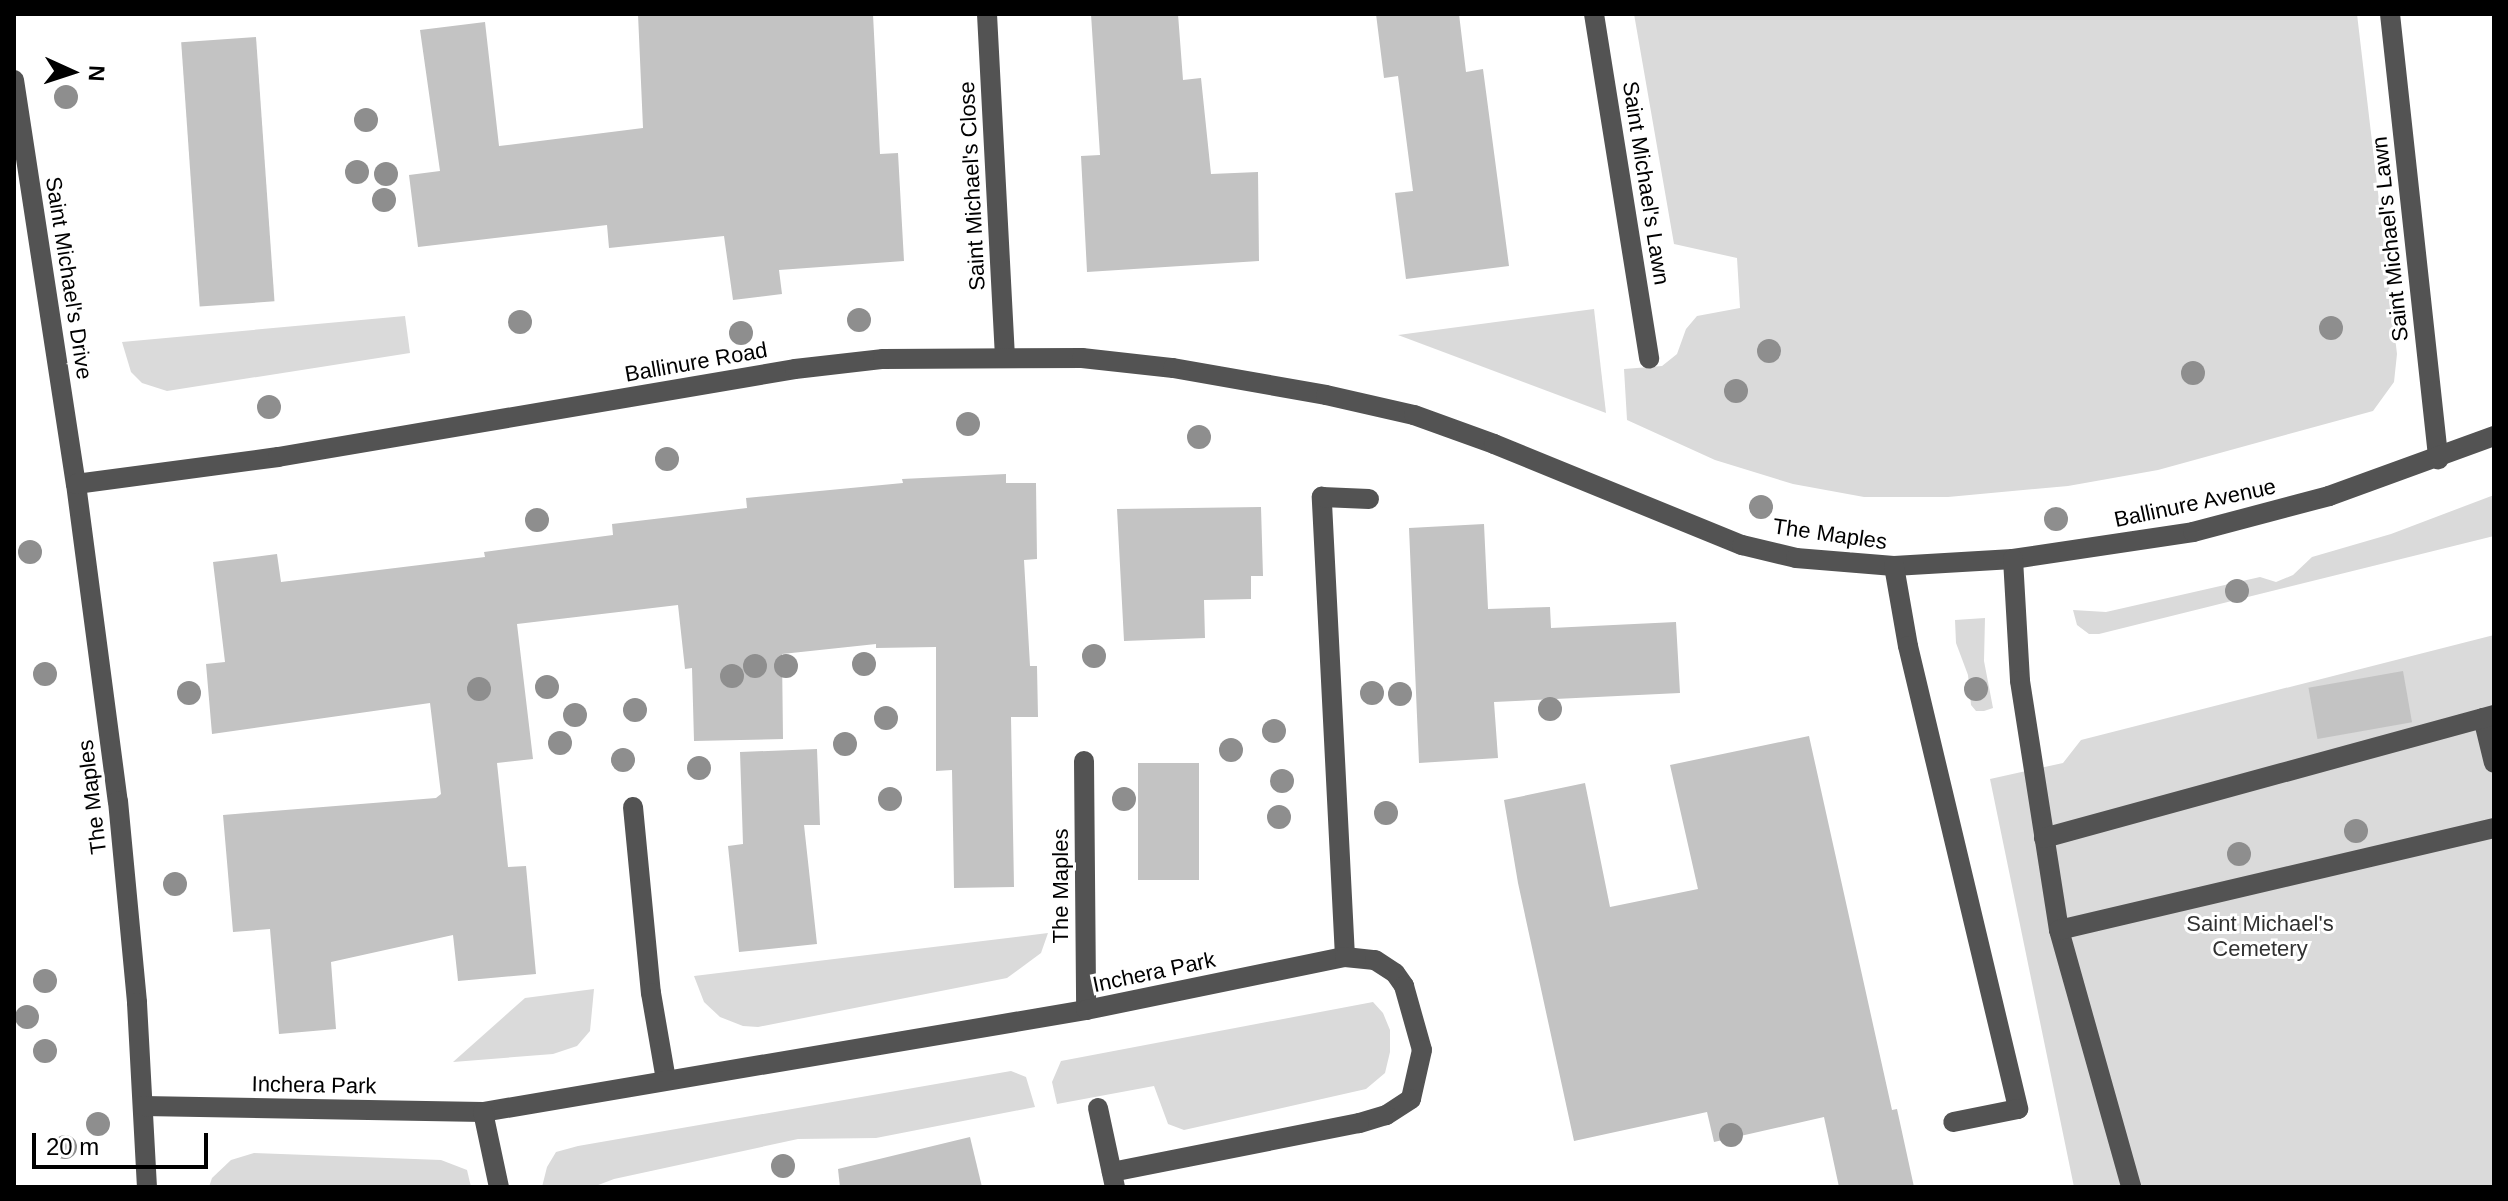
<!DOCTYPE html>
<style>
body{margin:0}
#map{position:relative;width:2508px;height:1201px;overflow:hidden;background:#fff;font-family:Arial,sans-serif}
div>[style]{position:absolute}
.green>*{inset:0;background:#dadada}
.building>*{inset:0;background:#c3c3c3;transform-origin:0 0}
.minor>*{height:20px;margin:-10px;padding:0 10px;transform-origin:10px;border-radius:10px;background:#535353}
.trees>*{width:24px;height:24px;margin:-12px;border-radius:50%;background:#8e8e8e}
span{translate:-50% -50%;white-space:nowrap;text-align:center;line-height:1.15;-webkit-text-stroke:6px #fff;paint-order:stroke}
.street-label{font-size:22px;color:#000}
.park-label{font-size:22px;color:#313131}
.frame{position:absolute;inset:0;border:16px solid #000;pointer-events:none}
.north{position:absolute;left:32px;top:32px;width:80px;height:80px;-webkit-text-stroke:6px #fff;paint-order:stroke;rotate:93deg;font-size:22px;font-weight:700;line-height:32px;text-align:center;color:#000}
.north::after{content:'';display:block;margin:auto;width:28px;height:36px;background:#000;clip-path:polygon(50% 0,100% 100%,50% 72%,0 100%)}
.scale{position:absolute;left:32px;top:1133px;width:176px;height:36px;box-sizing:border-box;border:4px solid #000;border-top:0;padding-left:10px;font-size:24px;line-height:28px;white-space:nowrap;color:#000;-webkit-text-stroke:6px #fff;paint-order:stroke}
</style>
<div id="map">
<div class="green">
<div style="clip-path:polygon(1634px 14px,2357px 14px,2397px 354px,2394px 382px,2373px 411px,2158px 470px,2068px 486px,1948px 497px,1864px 497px,1793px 484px,1715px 460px,1627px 420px,1624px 369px,1662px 366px,1677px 354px,1686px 329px,1697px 316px,1740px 308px,1737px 258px,1674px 244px)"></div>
<div style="clip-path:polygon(1594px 309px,1606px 413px,1398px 335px)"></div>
<div style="clip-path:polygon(405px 316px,410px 353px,167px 391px,142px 383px,131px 372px,122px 342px)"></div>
<div style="clip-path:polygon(2494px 495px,2494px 536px,2099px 634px,2089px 634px,2077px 625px,2073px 610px,2106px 612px,2260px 577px,2276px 582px,2293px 575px,2312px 557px,2391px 534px)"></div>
<div style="clip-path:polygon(1985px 618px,1984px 661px,1993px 708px,1984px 711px,1976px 711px,1971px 705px,1968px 675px,1956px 643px,1955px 620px)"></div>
<div style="clip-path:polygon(2494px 635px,2494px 1187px,2074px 1187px,1990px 779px,2063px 763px,2081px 740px)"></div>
<div style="clip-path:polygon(1048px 933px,1041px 953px,1007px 978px,758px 1027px,743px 1026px,720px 1017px,704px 1002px,694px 976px)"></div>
<div style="clip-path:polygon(594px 989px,590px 1031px,577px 1046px,553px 1054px,453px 1062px,525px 998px)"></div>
<div style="clip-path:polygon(1373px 1002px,1383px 1013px,1390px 1030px,1390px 1052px,1385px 1073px,1366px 1089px,1184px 1130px,1168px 1124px,1154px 1086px,1057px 1104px,1052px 1082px,1061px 1061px)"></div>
<div style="clip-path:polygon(1011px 1071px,1026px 1077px,1035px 1107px,876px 1138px,798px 1139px,614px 1179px,593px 1187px,542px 1187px,547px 1167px,556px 1152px,578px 1146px)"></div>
<div style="clip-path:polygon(254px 1153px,441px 1160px,467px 1170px,471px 1187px,209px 1187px,212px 1178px,231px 1160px)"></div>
</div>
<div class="building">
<div style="clip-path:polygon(638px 14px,873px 14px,880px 154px,898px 153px,904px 261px,779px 270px,782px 294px,733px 300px,724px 236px,609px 248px,607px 225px,418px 247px,409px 175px,440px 171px,420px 30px,485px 22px,499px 146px,643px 128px)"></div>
<div style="clip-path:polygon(1091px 14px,1178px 14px,1183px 80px,1201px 78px,1211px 174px,1258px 172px,1259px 261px,1087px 272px,1081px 156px,1100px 155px)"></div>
<div style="clip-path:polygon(1376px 14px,1459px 14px,1466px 72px,1483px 69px,1509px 266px,1406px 279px,1395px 193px,1413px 191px,1398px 76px,1384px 78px)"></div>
<div style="left:256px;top:37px;width:265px;height:75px;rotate:86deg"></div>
<div style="clip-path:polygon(1006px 474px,1006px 483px,1036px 483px,1037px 559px,1024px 560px,1030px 666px,1037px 666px,1038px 717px,1011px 717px,1014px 887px,954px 888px,952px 770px,936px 771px,936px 647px,876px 648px,876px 644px,782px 654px,783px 739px,694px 741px,692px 668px,685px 669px,678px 605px,517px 624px,533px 759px,497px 763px,508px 867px,526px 866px,536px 974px,458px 981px,453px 935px,331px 962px,336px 1029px,279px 1034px,270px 929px,233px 932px,223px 815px,436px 798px,441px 794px,430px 703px,212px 734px,206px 664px,225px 662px,213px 562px,277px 554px,281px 582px,485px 557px,484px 552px,613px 535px,612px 524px,747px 508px,746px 498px,903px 483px,902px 479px)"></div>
<div style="clip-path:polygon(1261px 507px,1263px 576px,1251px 576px,1251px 599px,1204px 600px,1205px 638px,1124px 641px,1117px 509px)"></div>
<div style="clip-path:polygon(1484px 524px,1488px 609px,1550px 607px,1551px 628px,1676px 622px,1680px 693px,1494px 702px,1498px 758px,1419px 763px,1409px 528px)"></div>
<div style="left:2403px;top:671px;width:52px;height:96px;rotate:80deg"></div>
<div style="clip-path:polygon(1809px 736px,1892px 1110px,1897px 1109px,1914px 1187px,1839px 1187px,1824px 1117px,1714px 1142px,1707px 1112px,1574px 1141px,1518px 883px,1504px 800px,1585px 783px,1610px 907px,1698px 889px,1670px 765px)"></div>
<div style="clip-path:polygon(817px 749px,820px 825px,804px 825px,817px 944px,739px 952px,728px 846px,743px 844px,740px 752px)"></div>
<div style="left:1199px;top:763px;width:117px;height:61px;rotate:90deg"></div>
<div style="clip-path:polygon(970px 1137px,982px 1187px,840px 1187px,838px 1169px)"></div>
</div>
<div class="minor">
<div style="left:987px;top:14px;width:342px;rotate:87deg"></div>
<div style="left:1594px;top:14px;width:349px;rotate:80.9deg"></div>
<div style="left:2390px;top:14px;width:448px;rotate:83.8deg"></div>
<div style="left:14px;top:80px;width:409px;rotate:81.3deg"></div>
<div style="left:76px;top:484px;width:320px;rotate:82.5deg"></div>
<div style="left:118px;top:801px;width:203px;rotate:84.6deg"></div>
<div style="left:137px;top:1003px;width:184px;rotate:86.9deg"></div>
<div style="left:76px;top:484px;width:204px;rotate:-7.6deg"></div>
<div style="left:278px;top:457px;width:524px;rotate:-9.66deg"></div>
<div style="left:795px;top:369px;width:89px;rotate:-6.5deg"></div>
<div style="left:883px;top:359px;width:199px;rotate:-0.3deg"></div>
<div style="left:1082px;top:358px;width:92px;rotate:6.3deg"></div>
<div style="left:1173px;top:368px;width:155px;rotate:10deg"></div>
<div style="left:1326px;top:395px;width:90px;rotate:12.8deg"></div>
<div style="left:1414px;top:415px;width:85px;rotate:19.9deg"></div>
<div style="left:1494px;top:444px;width:268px;rotate:22.2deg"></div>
<div style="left:1742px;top:545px;width:56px;rotate:13.5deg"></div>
<div style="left:1796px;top:558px;width:98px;rotate:4.7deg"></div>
<div style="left:1894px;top:566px;width:119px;rotate:-3.4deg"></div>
<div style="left:2013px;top:559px;width:182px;rotate:-8.5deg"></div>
<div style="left:2193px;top:532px;width:141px;rotate:-14.8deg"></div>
<div style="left:2329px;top:496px;width:176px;rotate:-20deg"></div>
<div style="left:2013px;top:559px;width:122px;rotate:86.7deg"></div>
<div style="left:2020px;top:681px;width:252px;rotate:81.1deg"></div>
<div style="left:2059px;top:930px;width:267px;rotate:74.3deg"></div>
<div style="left:1894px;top:566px;width:81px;rotate:80.1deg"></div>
<div style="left:1908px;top:646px;width:476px;rotate:76.6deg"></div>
<div style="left:2018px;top:1109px;width:66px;rotate:168.7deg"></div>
<div style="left:2483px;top:718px;width:46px;rotate:76.3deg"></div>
<div style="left:1084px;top:761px;width:249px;rotate:89.5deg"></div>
<div style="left:633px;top:807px;width:187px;rotate:84.5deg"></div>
<div style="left:651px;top:993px;width:88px;rotate:80.2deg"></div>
<div style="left:2044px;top:838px;width:467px;rotate:-15.3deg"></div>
<div style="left:2059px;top:930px;width:447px;rotate:-13.2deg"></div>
<div style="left:1345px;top:957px;width:461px;rotate:-92.9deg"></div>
<div style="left:1322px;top:497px;width:47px;rotate:2.4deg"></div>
<div style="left:143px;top:1106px;width:340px;rotate:1deg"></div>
<div style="left:483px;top:1112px;width:612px;rotate:-9.6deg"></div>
<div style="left:1086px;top:1010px;width:264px;rotate:-11.6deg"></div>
<div style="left:1345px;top:957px;width:30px;rotate:6deg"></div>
<div style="left:1375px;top:960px;width:24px;rotate:33deg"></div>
<div style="left:1395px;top:973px;width:16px;rotate:55deg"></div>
<div style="left:1404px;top:986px;width:66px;rotate:74.3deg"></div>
<div style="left:1422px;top:1050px;width:50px;rotate:102.7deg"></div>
<div style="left:1411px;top:1099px;width:30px;rotate:147deg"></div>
<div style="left:1386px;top:1115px;width:28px;rotate:163deg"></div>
<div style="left:1359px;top:1123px;width:252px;rotate:168.8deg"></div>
<div style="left:1098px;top:1108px;width:81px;rotate:77.9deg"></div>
<div style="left:483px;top:1112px;width:77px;rotate:78deg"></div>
</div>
<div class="trees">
<div style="left:66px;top:97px"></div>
<div style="left:366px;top:120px"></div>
<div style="left:357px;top:172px"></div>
<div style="left:386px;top:174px"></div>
<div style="left:384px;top:200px"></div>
<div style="left:859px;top:320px"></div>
<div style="left:520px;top:322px"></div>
<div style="left:2331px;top:328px"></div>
<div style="left:741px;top:333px"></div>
<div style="left:1769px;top:351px"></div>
<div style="left:2193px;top:373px"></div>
<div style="left:1736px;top:391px"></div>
<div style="left:269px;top:407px"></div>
<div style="left:968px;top:424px"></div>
<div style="left:1199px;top:437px"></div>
<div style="left:667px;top:459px"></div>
<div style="left:1761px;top:507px"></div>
<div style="left:2056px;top:519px"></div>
<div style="left:537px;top:520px"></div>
<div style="left:30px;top:552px"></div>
<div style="left:2237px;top:591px"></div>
<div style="left:1094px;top:656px"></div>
<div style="left:864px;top:664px"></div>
<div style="left:755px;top:666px"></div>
<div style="left:786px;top:666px"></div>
<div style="left:45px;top:674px"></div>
<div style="left:732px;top:676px"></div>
<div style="left:547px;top:687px"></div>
<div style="left:479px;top:689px"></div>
<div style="left:1976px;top:689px"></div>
<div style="left:189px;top:693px"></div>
<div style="left:1372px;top:693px"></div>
<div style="left:1400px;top:694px"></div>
<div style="left:1550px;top:709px"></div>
<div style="left:635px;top:710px"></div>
<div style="left:575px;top:715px"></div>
<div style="left:886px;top:718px"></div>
<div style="left:1274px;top:731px"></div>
<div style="left:560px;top:743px"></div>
<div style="left:845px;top:744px"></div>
<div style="left:1231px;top:750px"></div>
<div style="left:623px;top:760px"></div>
<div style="left:699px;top:768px"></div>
<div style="left:1282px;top:781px"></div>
<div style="left:890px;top:799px"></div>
<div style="left:1124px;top:799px"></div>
<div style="left:1386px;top:813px"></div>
<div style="left:1279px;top:817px"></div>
<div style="left:2356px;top:831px"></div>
<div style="left:2239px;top:854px"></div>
<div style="left:175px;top:884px"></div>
<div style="left:45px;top:981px"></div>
<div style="left:27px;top:1017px"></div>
<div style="left:45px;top:1051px"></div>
<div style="left:98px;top:1124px"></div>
<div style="left:1731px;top:1135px"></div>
<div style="left:65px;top:1147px"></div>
<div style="left:783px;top:1166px"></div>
</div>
<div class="street-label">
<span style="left:1646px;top:183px;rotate:81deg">Saint Michael's Lawn</span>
<span style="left:972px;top:186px;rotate:-93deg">Saint Michael's Close</span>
<span style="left:2390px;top:239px;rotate:-96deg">Saint Michael's Lawn</span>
<span style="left:69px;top:278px;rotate:81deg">Saint Michael's Drive</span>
<span style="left:696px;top:362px;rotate:-10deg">Ballinure Road</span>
<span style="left:2195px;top:503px;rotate:-12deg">Ballinure Avenue</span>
<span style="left:1830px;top:534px;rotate:8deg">The Maples</span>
<span style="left:92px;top:797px;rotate:-97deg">The Maples</span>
<span style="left:1061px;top:886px;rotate:-90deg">The Maples</span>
<span style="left:1154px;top:972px;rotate:-12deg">Inchera Park</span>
<span style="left:314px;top:1085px;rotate:1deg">Inchera Park</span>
</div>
<div class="park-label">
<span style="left:2260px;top:936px">Saint Michael's<br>Cemetery</span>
</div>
<div class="frame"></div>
<div class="north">N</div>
<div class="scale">20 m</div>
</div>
